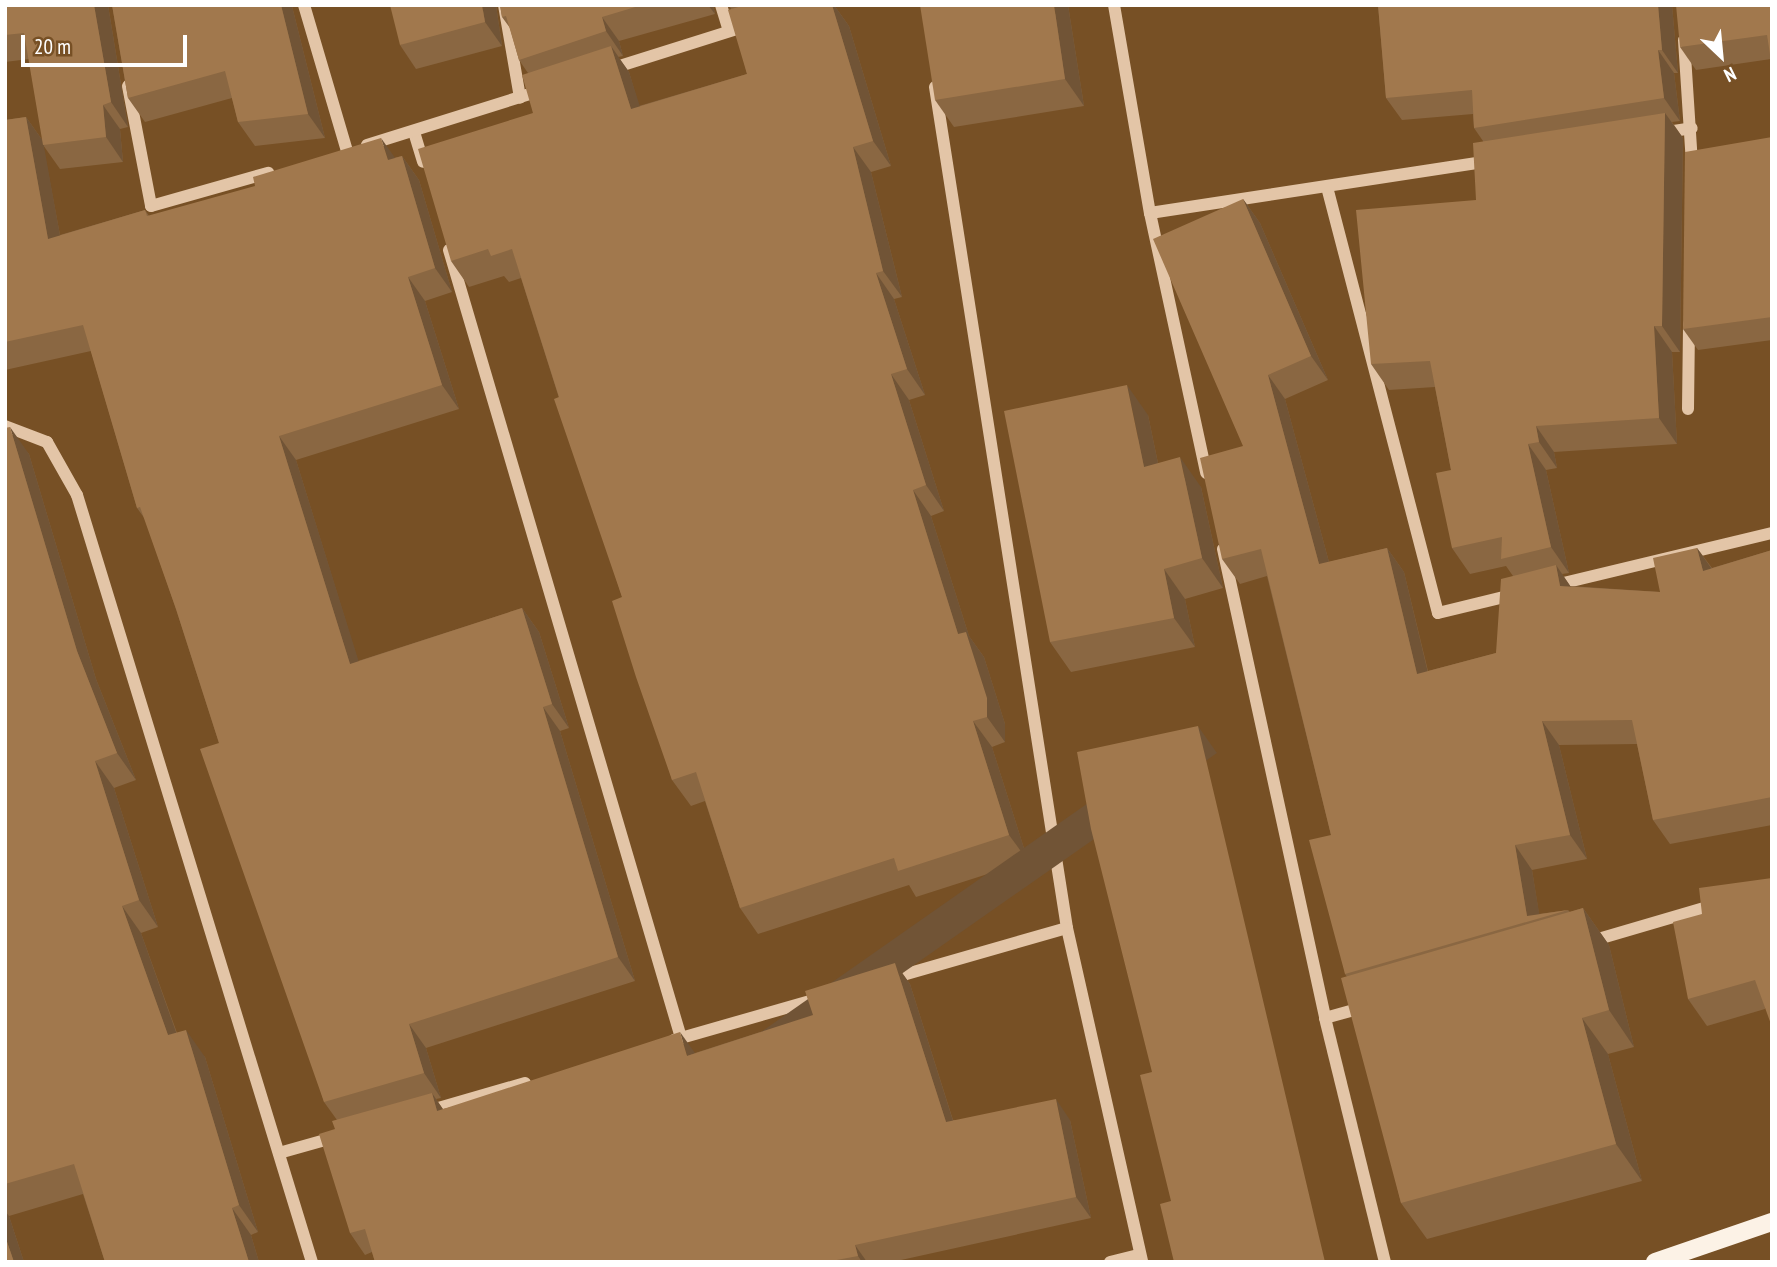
<!DOCTYPE html>
<style>
body{margin:0}
#map{position:relative;width:1777px;height:1267px;overflow:hidden;background:#775025;font-family:"PT Sans Narrow",sans-serif}
div>[style]{position:absolute}
.minor>*{height:12px;margin:-6px;padding:0 6px;transform-origin:6px;border-radius:6px;background:#e3c5a7}
.major>*{height:18px;margin:-9px;padding:0 9px;transform-origin:9px;border-radius:9px;background:#fcf2e6}
.wall>*{inset:0;background:#8a6742}
.shaded-wall>*{inset:0;background:#715436;transform-origin:0 0}
.building>*{inset:0;background:#a1784d}
span{translate:-50% -50%;white-space:nowrap;text-align:center;line-height:1.15;-webkit-text-stroke:5px #775025;paint-order:stroke}
.frame{position:absolute;inset:0;border:7px solid #fff;pointer-events:none}
.north{position:absolute;left:1686px;top:21px;width:70px;height:70px;-webkit-text-stroke:5px #775025;paint-order:stroke;rotate:154deg;font-size:19px;font-weight:700;line-height:28px;text-align:center;color:#fff}
.north::after{content:'';display:block;margin:auto;width:24px;height:32px;background:#fff;clip-path:polygon(50% 0,100% 100%,50% 72%,0 100%)}
.scale{position:absolute;left:21px;top:35px;width:166px;height:32px;box-sizing:border-box;border:4px solid #fff;border-top:0;padding-left:9px;font-size:21px;line-height:24px;white-space:nowrap;color:#fff;-webkit-text-stroke:5px #775025;paint-order:stroke}
</style>
<div id="map">
<div class="minor">
<div style="left:304px;top:5px;width:152px;rotate:73.6deg"></div>
<div style="left:504px;top:5px;width:94px;rotate:80.2deg"></div>
<div style="left:721px;top:5px;width:27px;rotate:73deg"></div>
<div style="left:1114px;top:5px;width:211px;rotate:80.2deg"></div>
<div style="left:1150px;top:213px;width:266px;rotate:77.8deg"></div>
<div style="left:1684px;top:40px;width:125px;rotate:86.3deg"></div>
<div style="left:607px;top:70px;width:150px;rotate:-17.5deg"></div>
<div style="left:128px;top:86px;width:122px;rotate:79.1deg"></div>
<div style="left:151px;top:206px;width:122px;rotate:-15.8deg"></div>
<div style="left:935px;top:87px;width:851px;rotate:81.08deg"></div>
<div style="left:1067px;top:928px;width:342px;rotate:77.3deg"></div>
<div style="left:414px;top:132px;width:31px;rotate:73deg"></div>
<div style="left:1661px;top:133px;width:31px;rotate:-9deg"></div>
<div style="left:367px;top:145px;width:184px;rotate:-17.4deg"></div>
<div style="left:1327px;top:187px;width:440px;rotate:75.4deg"></div>
<div style="left:1438px;top:613px;width:80px;rotate:-13.7deg"></div>
<div style="left:1150px;top:213px;width:342px;rotate:-8.7deg"></div>
<div style="left:449px;top:250px;width:821px;rotate:73.59deg"></div>
<div style="left:1688px;top:409px;width:85px;rotate:-89.3deg"></div>
<div style="left:5px;top:426px;width:45px;rotate:20.9deg"></div>
<div style="left:47px;top:442px;width:61px;rotate:60.5deg"></div>
<div style="left:77px;top:495px;width:802px;rotate:72.97deg"></div>
<div style="left:1223px;top:549px;width:480px;rotate:77.7deg"></div>
<div style="left:1325px;top:1018px;width:251px;rotate:76.2deg"></div>
<div style="left:1551px;top:586px;width:227px;rotate:-13.5deg"></div>
<div style="left:1588px;top:942px;width:135px;rotate:-16.3deg"></div>
<div style="left:889px;top:979px;width:185px;rotate:-16deg"></div>
<div style="left:1325px;top:1018px;width:41px;rotate:-15.4deg"></div>
<div style="left:674px;top:1040px;width:156px;rotate:-16deg"></div>
<div style="left:428px;top:1111px;width:101px;rotate:-16.1deg"></div>
<div style="left:279px;top:1153px;width:59px;rotate:-15.7deg"></div>
<div style="left:1110px;top:1262px;width:30px;rotate:-14deg"></div>
</div>
<div class="major">
<div style="left:1655px;top:1262px;width:124px;rotate:-18.9deg"></div>
</div>
<div class="wall">
<div style="clip-path:polygon(5px 5px,108px 5px,128px 127px,120px 129px,123px 162px,60px 169px,43px 145px,60px 235px,145px 210px,149px 216px,402px 156px,419px 180px,452px 292px,425px 301px,459px 409px,296px 460px,358px 661px,522px 608px,539px 632px,569px 728px,560px 731px,635px 981px,426px 1048px,441px 1098px,436px 1099px,443px 1109px,695px 1053px,813px 1015px,895px 963px,910px 984px,953px 1120px,1070px 1120px,1091px 1218px,892px 1262px,375px 1262px,372px 1252px,365px 1255px,350px 1233px,335px 1129px,337px 1120px,324px 1102px,219px 743px,176px 609px,145px 519px,137px 508px,91px 351px,5px 370px,5px 120px,26px 117px,43px 141px,29px 59px,5px 62px)"></div>
<div style="clip-path:polygon(112px 5px,293px 5px,292px 6px,325px 138px,255px 146px,238px 122px,232px 98px,145px 122px,128px 98px)"></div>
<div style="clip-path:polygon(496px 5px,502px 46px,416px 69px,400px 45px)"></div>
<div style="clip-path:polygon(500px 5px,713px 5px,715px 14px,619px 41px,623px 56px,618px 57px,629px 72px,639px 106px,747px 74px,731px 9px,729px 5px,834px 5px,849px 26px,891px 166px,871px 172px,902px 297px,894px 299px,925px 395px,909px 400px,944px 511px,931px 516px,969px 636px,984px 657px,1005px 724px,1005px 742px,992px 747px,1028px 861px,916px 897px,909px 885px,758px 934px,740px 908px,705px 801px,691px 806px,672px 780px,622px 597px,521px 278px,509px 282px,504px 276px,469px 287px,451px 261px,533px 113px,528px 73px,519px 60px,510px 28px,502px 17px)"></div>
<div style="clip-path:polygon(1068px 5px,1084px 106px,954px 127px,935px 100px)"></div>
<div style="clip-path:polygon(1378px 5px,1672px 5px,1678px 73px,1674px 73px,1680px 121px,1672px 122px,1683px 138px,1680px 352px,1672px 352px,1677px 444px,1554px 452px,1557px 468px,1546px 470px,1569px 573px,1562px 574px,1570px 586px,1660px 592px,1697px 548px,1712px 568px,1772px 550px,1772px 825px,1670px 844px,1653px 820px,1637px 744px,1559px 745px,1587px 859px,1532px 870px,1539px 914px,1568px 910px,1570px 912px,1583px 908px,1609px 945px,1634px 1047px,1608px 1054px,1642px 1181px,1427px 1239px,1401px 1203px,1347px 977px,1345px 974px,1331px 835px,1267px 576px,1240px 584px,1222px 559px,1243px 446px,1243px 199px,1260px 223px,1328px 380px,1285px 399px,1329px 562px,1387px 548px,1404px 572px,1428px 671px,1496px 653px,1513px 576px,1506px 566px,1470px 574px,1452px 548px,1451px 470px,1435px 387px,1389px 390px,1371px 364px,1476px 200px,1483px 141px,1474px 128px,1473px 114px,1402px 120px,1386px 98px)"></div>
<div style="clip-path:polygon(1772px 5px,1771px 59px,1696px 70px,1680px 47px)"></div>
<div style="clip-path:polygon(1772px 137px,1772px 340px,1698px 350px,1683px 329px)"></div>
<div style="clip-path:polygon(1148px 415px,1158px 463px,1201px 487px,1223px 588px,1185px 599px,1195px 647px,1071px 672px,1050px 642px)"></div>
<div style="clip-path:polygon(5px 428px,29px 454px,96px 679px,136px 780px,114px 788px,158px 927px,141px 933px,177px 1033px,205px 1057px,258px 1232px,251px 1235px,259px 1262px,105px 1262px,83px 1194px,9px 1216px,24px 1262px,5px 1262px)"></div>
<div style="clip-path:polygon(1772px 878px,1765px 1009px,1707px 1026px,1688px 999px,1702px 914px)"></div>
</div>
<div class="shaded-wall">
<div style="clip-path:polygon(94px 5px,108px 5px,128px 127px,111px 102px)"></div>
<div style="clip-path:polygon(281px 5px,291px 5px,292px 6px,325px 138px,308px 114px)"></div>
<div style="clip-path:polygon(482px 5px,496px 5px,502px 46px,485px 22px)"></div>
<div style="clip-path:polygon(708px 5px,713px 5px,715px 14px)"></div>
<div style="clip-path:polygon(832px 5px,834px 5px,849px 26px,891px 166px,873px 141px)"></div>
<div style="clip-path:polygon(1054px 5px,1068px 5px,1084px 106px,1065px 79px)"></div>
<div style="clip-path:polygon(1658px 5px,1672px 5px,1678px 73px,1662px 50px)"></div>
<div style="clip-path:polygon(602px 17px,619px 41px,623px 56px,606px 31px)"></div>
<div style="clip-path:polygon(611px 46px,629px 72px,649px 135px,631px 109px)"></div>
<div style="clip-path:polygon(1658px 50px,1674px 73px,1680px 121px,1664px 98px)"></div>
<div style="clip-path:polygon(103px 105px,120px 129px,123px 162px,106px 137px)"></div>
<div style="clip-path:polygon(1665px 113px,1683px 138px,1680px 352px,1662px 326px)"></div>
<div style="clip-path:polygon(26px 117px,43px 141px,65px 263px,48px 239px)"></div>
<div style="clip-path:polygon(381px 138px,398px 162px,388px 160px)"></div>
<div style="clip-path:polygon(853px 147px,871px 172px,902px 297px,883px 271px)"></div>
<div style="clip-path:polygon(402px 156px,419px 180px,452px 292px,435px 268px)"></div>
<div style="clip-path:polygon(1243px 199px,1260px 223px,1328px 380px,1311px 356px)"></div>
<div style="clip-path:polygon(876px 273px,894px 299px,925px 395px,907px 369px)"></div>
<div style="clip-path:polygon(408px 277px,425px 301px,459px 409px,442px 385px)"></div>
<div style="clip-path:polygon(1654px 326px,1672px 352px,1677px 444px,1659px 418px)"></div>
<div style="clip-path:polygon(891px 374px,909px 400px,944px 511px,926px 485px)"></div>
<div style="clip-path:polygon(1268px 375px,1285px 399px,1336px 588px,1319px 564px)"></div>
<div style="clip-path:polygon(1127px 385px,1148px 415px,1165px 497px,1144px 467px)"></div>
<div style="clip-path:polygon(1536px 426px,1554px 452px,1557px 468px,1539px 442px)"></div>
<div style="clip-path:polygon(10px 427px,29px 454px,96px 679px,136px 780px,117px 753px,77px 651px)"></div>
<div style="clip-path:polygon(279px 436px,296px 460px,367px 688px,350px 664px)"></div>
<div style="clip-path:polygon(1528px 444px,1546px 470px,1569px 573px,1551px 547px)"></div>
<div style="clip-path:polygon(1180px 457px,1201px 487px,1223px 588px,1202px 558px)"></div>
<div style="clip-path:polygon(913px 490px,931px 516px,969px 636px,984px 657px,1005px 724px,1005px 742px,987px 717px,958px 634px)"></div>
<div style="clip-path:polygon(1387px 548px,1404px 572px,1434px 698px,1417px 674px)"></div>
<div style="clip-path:polygon(1697px 548px,1714px 572px,1703px 571px)"></div>
<div style="clip-path:polygon(1556px 565px,1573px 590px,1560px 586px)"></div>
<div style="clip-path:polygon(1164px 569px,1185px 599px,1195px 647px,1174px 618px)"></div>
<div style="clip-path:polygon(522px 608px,539px 632px,569px 728px,552px 704px)"></div>
<div style="clip-path:polygon(543px 707px,560px 731px,635px 981px,618px 957px)"></div>
<div style="clip-path:polygon(973px 721px,992px 747px,1028px 861px,1009px 835px)"></div>
<div style="clip-path:polygon(1542px 721px,1559px 745px,1587px 859px,1570px 835px)"></div>
<div style="left:1198px;top:726px;width:33px;height:551px;rotate:55deg"></div>
<div style="clip-path:polygon(95px 761px,114px 788px,158px 927px,139px 900px)"></div>
<div style="clip-path:polygon(1515px 845px,1532px 870px,1540px 918px,1527px 916px)"></div>
<div style="clip-path:polygon(122px 906px,141px 933px,187px 1063px,168px 1035px)"></div>
<div style="clip-path:polygon(1583px 908px,1609px 945px,1634px 1047px,1609px 1010px)"></div>
<div style="clip-path:polygon(895px 963px,910px 984px,960px 1143px,946px 1122px)"></div>
<div style="clip-path:polygon(1582px 1018px,1608px 1054px,1642px 1181px,1616px 1144px)"></div>
<div style="clip-path:polygon(409px 1024px,426px 1048px,441px 1098px,424px 1073px)"></div>
<div style="clip-path:polygon(186px 1030px,205px 1057px,258px 1232px,239px 1205px)"></div>
<div style="clip-path:polygon(680px 1032px,695px 1053px,687px 1056px)"></div>
<div style="clip-path:polygon(432px 1093px,446px 1114px,437px 1111px)"></div>
<div style="clip-path:polygon(1056px 1099px,1070px 1120px,1091px 1218px,1076px 1197px)"></div>
<div style="clip-path:polygon(232px 1208px,251px 1235px,259px 1262px,249px 1262px)"></div>
<div style="clip-path:polygon(5px 1211px,9px 1216px,24px 1262px,14px 1262px,5px 1236px)"></div>
<div style="clip-path:polygon(855px 1245px,867px 1262px,862px 1262px,858px 1256px)"></div>
</div>
<div class="building">
<div style="clip-path:polygon(5px 5px,94px 5px,111px 102px,103px 105px,106px 137px,43px 145px,24px 33px,5px 35px)"></div>
<div style="clip-path:polygon(112px 5px,281px 5px,308px 114px,238px 122px,225px 71px,128px 98px)"></div>
<div style="clip-path:polygon(390px 5px,482px 5px,485px 22px,400px 45px)"></div>
<div style="clip-path:polygon(500px 5px,642px 5px,602px 17px,606px 31px,519px 60px,506px 16px,502px 17px)"></div>
<div style="clip-path:polygon(745px 5px,832px 5px,873px 141px,853px 147px,883px 271px,876px 273px,907px 369px,891px 374px,926px 485px,913px 490px,958px 634px,966px 632px,987px 698px,987px 717px,973px 721px,1009px 835px,898px 871px,894px 858px,740px 908px,696px 772px,672px 780px,636px 677px,612px 601px,622px 597px,554px 399px,559px 397px,512px 249px,491px 256px,488px 249px,451px 261px,418px 149px,533px 113px,522px 75px,611px 46px,631px 109px,747px 74px,728px 10px)"></div>
<div style="clip-path:polygon(920px 5px,1054px 5px,1065px 79px,935px 100px)"></div>
<div style="clip-path:polygon(1378px 5px,1658px 5px,1662px 50px,1658px 50px,1664px 98px,1474px 128px,1472px 90px,1386px 98px)"></div>
<div style="clip-path:polygon(1676px 5px,1772px 5px,1772px 67px,1767px 35px,1680px 47px)"></div>
<div style="clip-path:polygon(1665px 113px,1662px 326px,1654px 326px,1659px 418px,1536px 426px,1539px 442px,1528px 444px,1551px 547px,1501px 559px,1502px 537px,1452px 548px,1436px 473px,1451px 470px,1430px 361px,1371px 364px,1356px 210px,1476px 200px,1473px 143px)"></div>
<div style="clip-path:polygon(26px 117px,48px 239px,145px 210px,147px 216px,255px 186px,253px 177px,381px 138px,388px 160px,402px 156px,435px 268px,408px 277px,442px 385px,279px 436px,350px 664px,522px 608px,552px 704px,543px 707px,618px 957px,409px 1024px,424px 1073px,324px 1102px,200px 749px,219px 743px,176px 609px,140px 507px,137px 508px,83px 325px,5px 342px,5px 120px)"></div>
<div style="clip-path:polygon(1772px 137px,1772px 317px,1683px 329px,1685px 152px)"></div>
<div style="clip-path:polygon(1243px 199px,1311px 356px,1268px 375px,1319px 564px,1387px 548px,1417px 674px,1496px 653px,1501px 579px,1556px 565px,1560px 586px,1660px 592px,1653px 558px,1697px 548px,1703px 571px,1772px 550px,1772px 797px,1653px 820px,1632px 720px,1542px 721px,1570px 835px,1515px 845px,1527px 916px,1568px 910px,1345px 974px,1309px 840px,1331px 835px,1261px 549px,1222px 559px,1200px 458px,1243px 446px,1153px 239px)"></div>
<div style="clip-path:polygon(1127px 385px,1144px 467px,1180px 457px,1202px 558px,1164px 569px,1174px 618px,1050px 642px,1004px 411px)"></div>
<div style="clip-path:polygon(10px 427px,77px 651px,117px 753px,95px 761px,139px 900px,122px 906px,168px 1035px,186px 1030px,239px 1205px,232px 1208px,249px 1262px,105px 1262px,74px 1164px,5px 1184px,5px 428px)"></div>
<div style="clip-path:polygon(1198px 726px,1325px 1262px,1174px 1262px,1160px 1204px,1171px 1201px,1140px 1075px,1152px 1072px,1091px 829px,1077px 752px)"></div>
<div style="clip-path:polygon(1772px 878px,1772px 1027px,1755px 980px,1688px 999px,1673px 922px,1702px 914px,1699px 888px)"></div>
<div style="clip-path:polygon(1583px 908px,1609px 1010px,1582px 1018px,1616px 1144px,1401px 1203px,1341px 978px)"></div>
<div style="clip-path:polygon(895px 963px,946px 1122px,1056px 1099px,1076px 1197px,855px 1245px,858px 1256px,826px 1262px,375px 1262px,365px 1229px,350px 1233px,319px 1134px,335px 1129px,332px 1121px,432px 1093px,437px 1111px,680px 1032px,687px 1056px,813px 1015px,805px 991px)"></div>
<div style="clip-path:polygon(5px 1236px,14px 1262px,5px 1262px)"></div>
</div>
<div class="frame"></div>
<div class="north">N</div>
<div class="scale">20 m</div>
</div>
